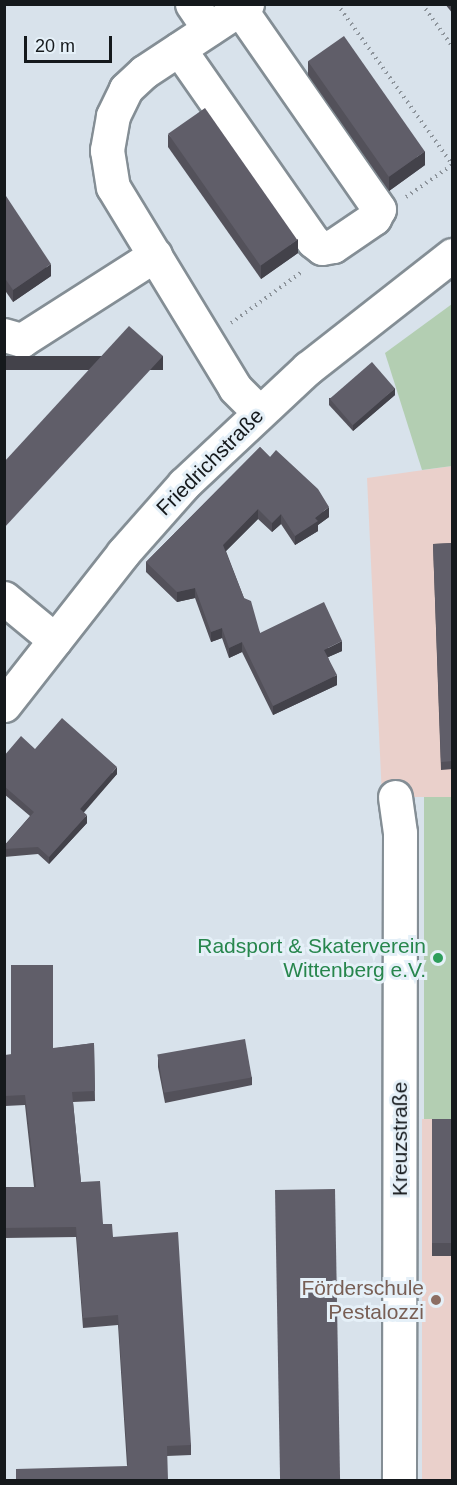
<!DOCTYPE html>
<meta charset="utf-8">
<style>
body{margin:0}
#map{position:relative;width:457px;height:1485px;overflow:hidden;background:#d8e2eb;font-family:Helvetica,sans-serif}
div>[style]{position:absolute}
.education>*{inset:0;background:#ead0cb;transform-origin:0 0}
.green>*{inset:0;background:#b3ceb2;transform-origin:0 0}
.path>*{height:4px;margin-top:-2px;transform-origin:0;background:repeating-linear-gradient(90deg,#8d949b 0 1.5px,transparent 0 6px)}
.roads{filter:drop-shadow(2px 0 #848e95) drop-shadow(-2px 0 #848e95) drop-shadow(0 2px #848e95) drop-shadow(0 -2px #848e95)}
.minor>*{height:33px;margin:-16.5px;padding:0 16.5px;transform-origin:16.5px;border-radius:16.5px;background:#fff}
.wall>*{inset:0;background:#53515a;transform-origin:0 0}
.shaded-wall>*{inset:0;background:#43424a;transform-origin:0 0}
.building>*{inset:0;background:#605e69;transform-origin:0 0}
.dots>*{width:16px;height:16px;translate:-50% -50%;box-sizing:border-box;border:3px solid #e5f0f8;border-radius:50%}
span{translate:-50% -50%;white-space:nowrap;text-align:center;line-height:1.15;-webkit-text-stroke:6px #e5f0f8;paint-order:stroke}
.street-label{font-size:21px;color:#15191c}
.leisure-label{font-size:21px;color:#27864d}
.right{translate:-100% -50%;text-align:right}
.education-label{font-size:21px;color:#785e54}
.frame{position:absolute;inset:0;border:6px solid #15191c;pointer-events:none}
.scale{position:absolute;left:24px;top:36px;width:88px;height:27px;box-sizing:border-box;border:3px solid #15191c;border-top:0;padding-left:8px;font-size:18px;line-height:21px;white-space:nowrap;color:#15191c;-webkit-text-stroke:4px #e5f0f8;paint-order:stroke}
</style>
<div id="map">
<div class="education">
<div style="clip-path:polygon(452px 466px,452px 797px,382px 797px,367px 478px)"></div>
<div style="left:422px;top:1119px;width:30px;height:361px"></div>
</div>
<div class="green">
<div style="clip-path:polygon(452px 304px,452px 466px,422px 470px,385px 353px)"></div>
<div style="left:424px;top:797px;width:28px;height:322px"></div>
</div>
<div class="path">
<div style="left:337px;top:4px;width:197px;rotate:54.3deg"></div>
<div style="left:422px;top:4px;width:52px;rotate:54.5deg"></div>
<div style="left:406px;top:197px;width:56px;rotate:-34.8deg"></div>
<div style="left:231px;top:323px;width:89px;rotate:-35.8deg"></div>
</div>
<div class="roads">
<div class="minor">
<div style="left:192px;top:4px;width:30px;rotate:56deg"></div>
<div style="left:247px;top:4px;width:123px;rotate:146.6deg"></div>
<div style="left:144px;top:72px;width:25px;rotate:137deg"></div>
<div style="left:126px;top:89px;width:30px;rotate:116deg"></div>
<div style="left:113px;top:116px;width:35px;rotate:100deg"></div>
<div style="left:107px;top:150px;width:37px;rotate:81deg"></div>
<div style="left:113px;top:187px;width:235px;rotate:58.7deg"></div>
<div style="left:235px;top:388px;width:34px;rotate:45deg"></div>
<div style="left:179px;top:49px;width:234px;rotate:55.1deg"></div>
<div style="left:313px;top:241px;width:11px;rotate:38deg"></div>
<div style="left:322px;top:248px;width:11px;rotate:-10deg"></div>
<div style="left:333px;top:246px;width:50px;rotate:-34.3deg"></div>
<div style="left:374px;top:218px;width:10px;rotate:-61deg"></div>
<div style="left:379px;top:209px;width:244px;rotate:-124.8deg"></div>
<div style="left:4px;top:335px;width:19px;rotate:16deg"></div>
<div style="left:22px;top:340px;width:158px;rotate:-32.6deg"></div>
<div style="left:4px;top:598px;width:66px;rotate:39.5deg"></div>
<div style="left:4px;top:705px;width:193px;rotate:-51.9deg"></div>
<div style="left:123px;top:553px;width:92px;rotate:-48.5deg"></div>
<div style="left:184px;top:484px;width:170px;rotate:-43.1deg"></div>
<div style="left:308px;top:368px;width:183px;rotate:-38.1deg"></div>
<div style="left:395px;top:797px;width:36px;rotate:82deg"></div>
<div style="left:400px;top:833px;width:647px;rotate:90.09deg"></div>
</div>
</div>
<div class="wall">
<div style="clip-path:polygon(445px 4px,453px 4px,453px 14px)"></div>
<div style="clip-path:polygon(308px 61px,425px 165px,389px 191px,308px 75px)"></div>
<div style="clip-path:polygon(168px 134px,298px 253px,261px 279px,168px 147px)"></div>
<div style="clip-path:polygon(4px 193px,51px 276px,13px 302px,4px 289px)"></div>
<div style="clip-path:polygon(395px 395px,353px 431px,329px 405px,329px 398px)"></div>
<div style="clip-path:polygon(260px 447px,329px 517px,318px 525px,318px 531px,295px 545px,281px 524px,272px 532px,258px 519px,226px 551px,244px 598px,260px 633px,342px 651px,328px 657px,337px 685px,273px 715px,242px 652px,229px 658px,222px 638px,211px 642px,195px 598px,177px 602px,146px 572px,146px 562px)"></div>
<div style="clip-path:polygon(453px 543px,453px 769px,441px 770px,433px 544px)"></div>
<div style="clip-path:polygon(4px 756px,117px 774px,83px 812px,87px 823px,49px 864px,38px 854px,4px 857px,4px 846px,30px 816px,4px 794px)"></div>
<div style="clip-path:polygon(94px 1043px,95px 1101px,73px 1102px,81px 1182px,103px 1224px,113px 1237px,191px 1445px,191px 1455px,167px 1456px,127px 1466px,118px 1325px,83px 1328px,76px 1237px,4px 1238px,4px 1187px,34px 1187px,25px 1105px,5px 1106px,5px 1055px)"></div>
<div style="clip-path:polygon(158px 1059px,252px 1077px,252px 1085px,165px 1103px,158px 1067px)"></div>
<div style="left:432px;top:1119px;width:21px;height:137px"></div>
</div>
<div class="shaded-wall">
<div style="clip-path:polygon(425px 151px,425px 165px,389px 191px,389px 177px)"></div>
<div style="clip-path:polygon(298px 239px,298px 253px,261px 279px,261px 265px)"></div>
<div style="clip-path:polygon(51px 264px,51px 276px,13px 302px,13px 290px)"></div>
<div style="left:163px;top:356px;width:14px;height:234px;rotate:90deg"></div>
<div style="clip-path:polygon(395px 388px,395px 395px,353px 431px,353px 424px)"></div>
<div style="clip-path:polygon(329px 507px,329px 517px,318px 525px,318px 531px,295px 545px,295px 536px,315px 518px)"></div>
<div style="clip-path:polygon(258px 509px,258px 519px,223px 554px,223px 545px)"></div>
<div style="clip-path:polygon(281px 514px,281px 524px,272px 532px,272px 523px)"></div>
<div style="clip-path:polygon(195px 588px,195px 598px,177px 602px,177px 592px)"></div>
<div style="clip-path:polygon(222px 628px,222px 638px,211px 642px,211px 632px)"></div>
<div style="clip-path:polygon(342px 641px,342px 651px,324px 659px,324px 650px)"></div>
<div style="clip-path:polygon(242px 642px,242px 652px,229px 658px,229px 648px)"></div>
<div style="clip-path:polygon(337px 675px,337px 685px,273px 715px,273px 706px)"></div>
<div style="clip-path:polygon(117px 767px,117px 774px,80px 817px,80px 809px)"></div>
<div style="clip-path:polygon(87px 815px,87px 823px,49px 864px,49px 857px)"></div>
</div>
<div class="building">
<div style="left:344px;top:36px;width:141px;height:44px;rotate:55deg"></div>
<div style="left:205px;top:108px;width:161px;height:45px;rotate:55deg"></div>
<div style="clip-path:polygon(4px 193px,51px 264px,13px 290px,4px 277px)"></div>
<div style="clip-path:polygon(129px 326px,163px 356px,4px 528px,4px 462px)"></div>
<div style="left:372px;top:362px;width:35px;height:56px;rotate:49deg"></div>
<div style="clip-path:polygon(260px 447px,270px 457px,276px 450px,318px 489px,329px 507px,315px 518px,318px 521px,295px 536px,281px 514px,272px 523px,258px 509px,223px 545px,244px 598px,251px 601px,260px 633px,324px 602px,342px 641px,324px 650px,337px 675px,273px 706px,242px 642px,229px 648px,222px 628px,211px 632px,195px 588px,177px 592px,146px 562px)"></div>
<div style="clip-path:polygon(453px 543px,453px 761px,441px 762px,433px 544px)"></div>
<div style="clip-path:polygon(62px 718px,117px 767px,80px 809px,87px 815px,49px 857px,38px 847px,4px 849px,4px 846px,34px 812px,4px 786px,4px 756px,21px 736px,35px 749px)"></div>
<div style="clip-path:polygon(11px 965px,53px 965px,53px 1048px,94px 1043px,95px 1091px,72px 1092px,81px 1182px,100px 1181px,103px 1224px,112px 1224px,113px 1237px,178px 1232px,191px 1445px,167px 1446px,168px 1480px,16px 1480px,16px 1469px,128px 1466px,118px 1315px,83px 1318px,76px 1227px,4px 1228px,4px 1187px,36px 1187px,25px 1095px,5px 1096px,5px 1055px,11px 1055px)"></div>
<div style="left:245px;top:1039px;width:39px;height:89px;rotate:80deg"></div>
<div style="left:432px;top:1119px;width:21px;height:124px"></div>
<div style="left:335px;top:1189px;width:291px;height:60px;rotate:89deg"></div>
</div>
<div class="dots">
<div style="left:438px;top:958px;background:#2e9e5b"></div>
<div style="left:436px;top:1300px;background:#8d6e63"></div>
</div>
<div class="street-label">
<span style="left:210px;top:462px;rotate:-45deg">Friedrichstraße</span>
<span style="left:400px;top:1139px;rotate:-90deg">Kreuzstraße</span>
</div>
<div class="leisure-label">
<span class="right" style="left:426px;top:958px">Radsport &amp; Skaterverein<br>Wittenberg e.V.</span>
</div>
<div class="education-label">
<span class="right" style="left:424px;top:1300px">Förderschule<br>Pestalozzi</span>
</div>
<div class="frame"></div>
<div class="scale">20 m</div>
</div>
